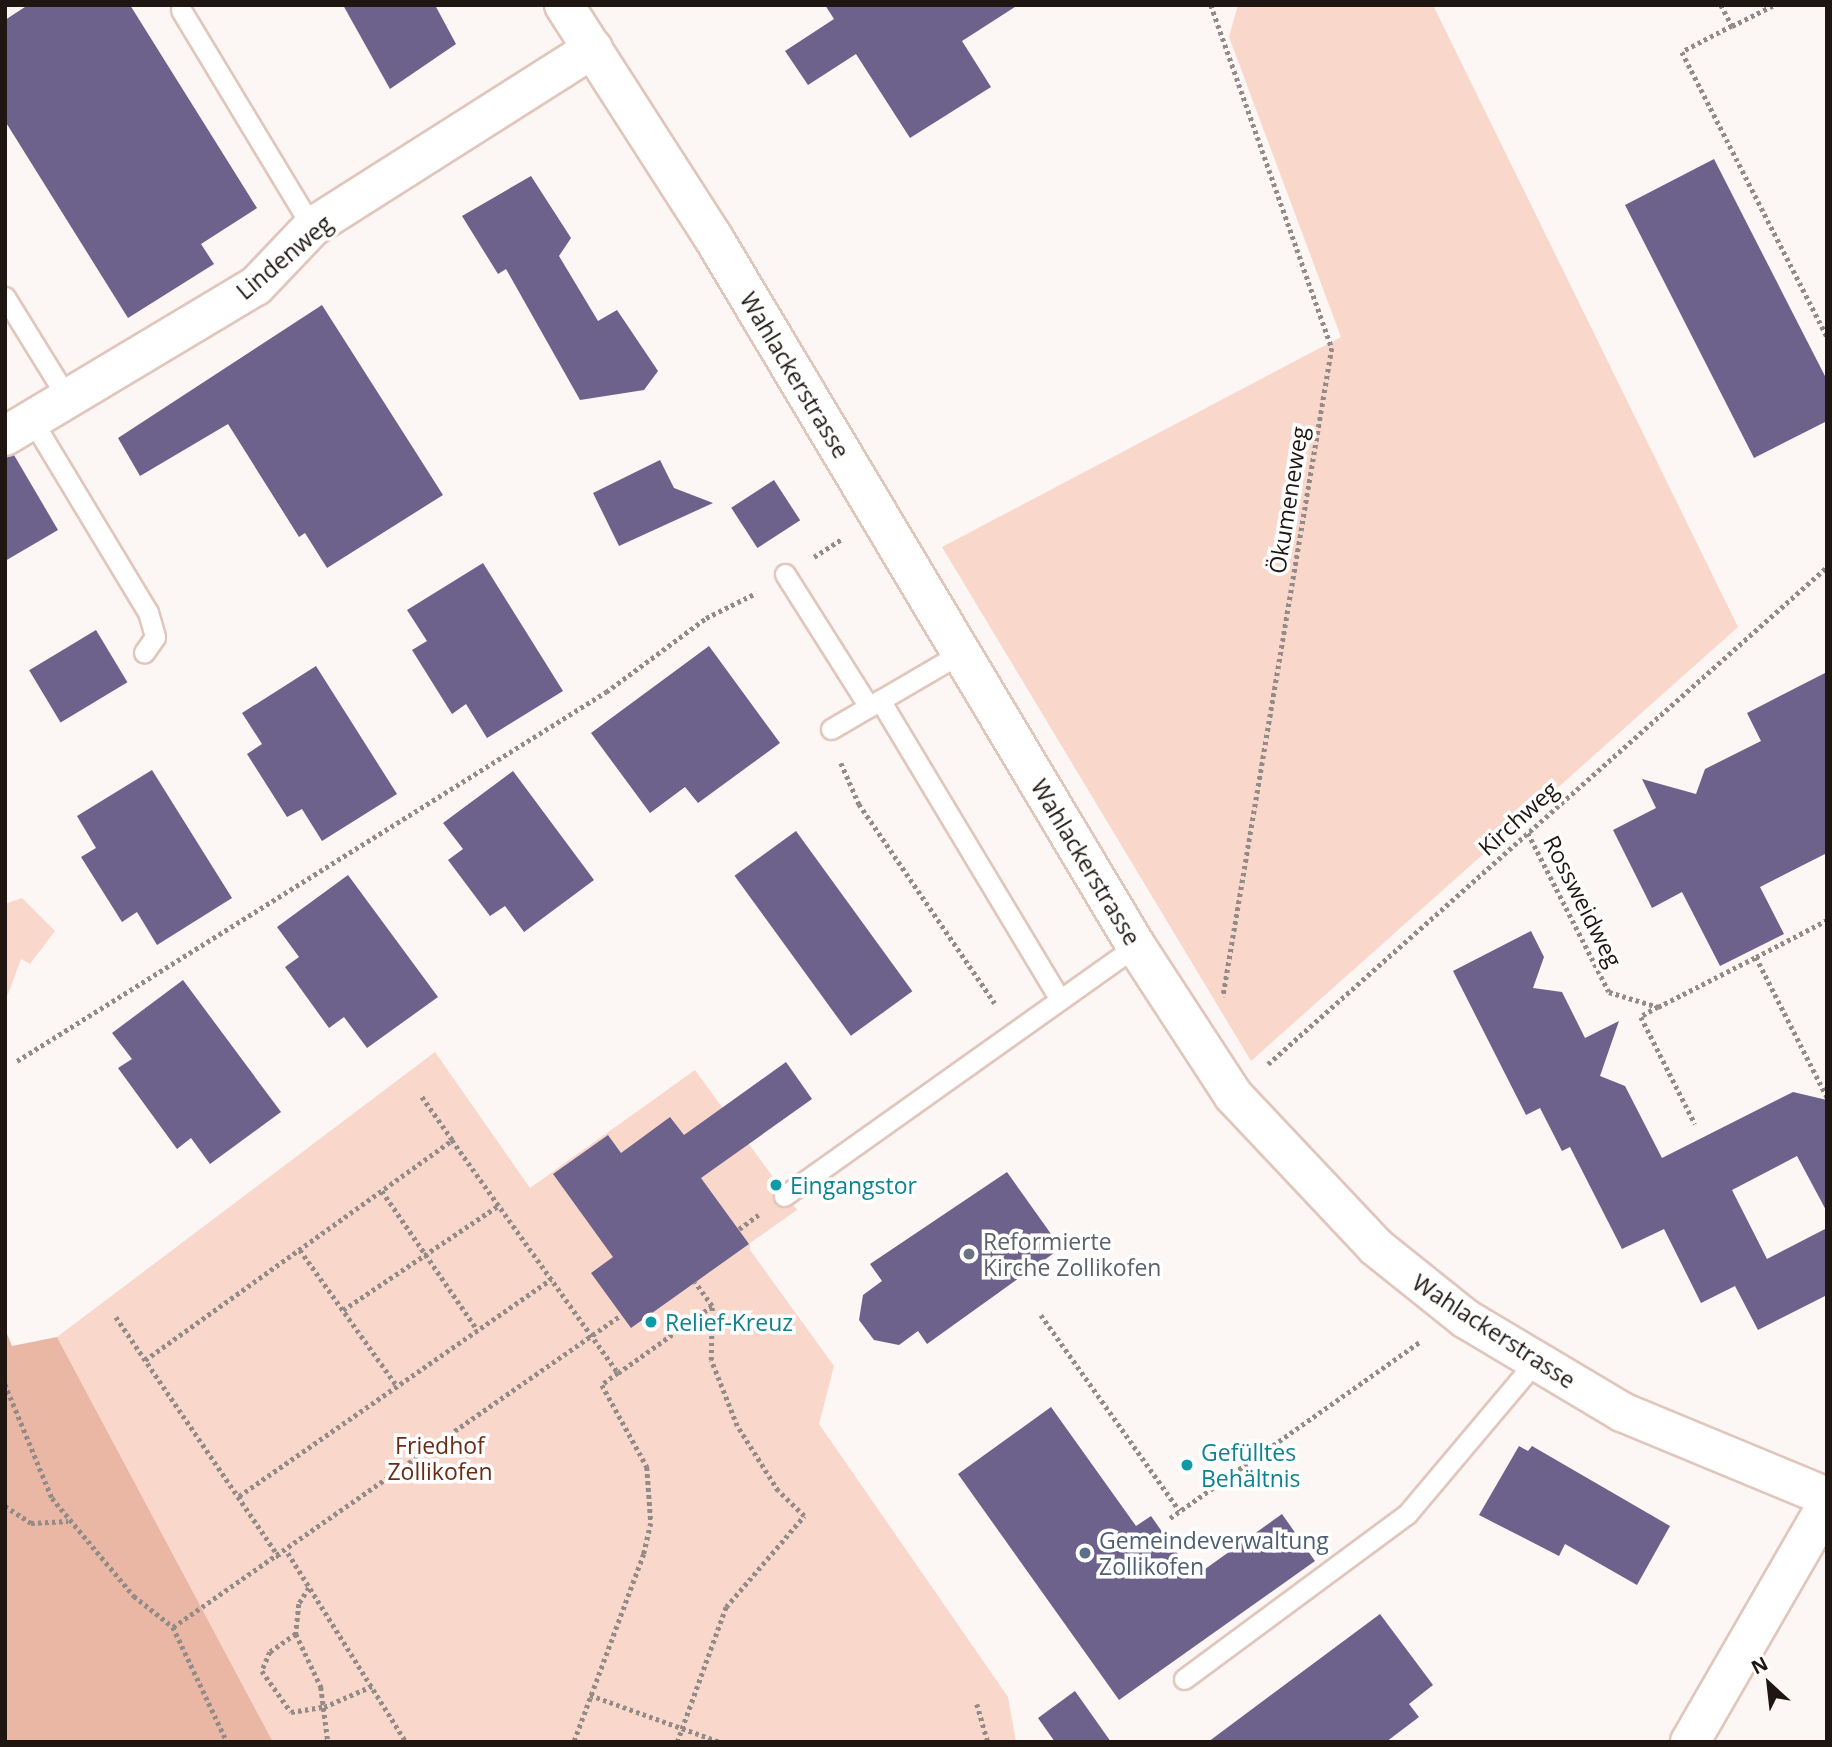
<!DOCTYPE html>
<meta charset="utf-8">
<style>
body{margin:0}
#map{position:relative;width:1832px;height:1747px;overflow:hidden;background:#fcf6f4;font-family:"Open Sans",sans-serif}
div>[style]{position:absolute}
.green>*{inset:0;background:#fad7cb}
.forest>*{inset:0;background:#eab7a5}
.building>*{inset:0;background:#6c628b;transform-origin:0 0}
.path>*{height:4.5px;margin-top:-2.25px;transform-origin:0;background:repeating-linear-gradient(90deg,#928b88 0 3.5px,transparent 0 7px)}
.roads{filter:drop-shadow(2px 0 #e1c6bc) drop-shadow(-2px 0 #e1c6bc) drop-shadow(0 2px #e1c6bc) drop-shadow(0 -2px #e1c6bc)}
.service>*{height:19px;margin:-9.5px;padding:0 9.5px;transform-origin:9.5px;border-radius:9.5px;background:#fff}
.minor>*{height:38px;margin:-19px;padding:0 19px;transform-origin:19px;border-radius:19px;background:#fff}
.tertiary>*{height:38px;margin:-19px;padding:0 19px;transform-origin:19px;border-radius:19px;background:#fff}
.dots>*{width:19px;height:19px;translate:-50% -50%;box-sizing:border-box;border:4px solid #fff;border-radius:50%}
span{translate:-50% -50%;white-space:nowrap;text-align:center;line-height:1.15;-webkit-text-stroke:7px #fff;paint-order:stroke}
.street-label{font-size:23px;color:#1f1612}
.culture-label{font-size:23px;color:#0d838f}
.left{translate:0 -50%;text-align:left}
.worship-label{font-size:23px;color:#5b616d}
.park-label{font-size:23px;color:#692c14}
.service-label{font-size:23px;color:#4e5e75}
.frame{position:absolute;inset:0;border:7px solid #1f1612;pointer-events:none}
.north{position:absolute;left:1734px;top:1649px;width:70px;height:70px;-webkit-text-stroke:5px #fff;paint-order:stroke;rotate:333deg;font-size:19px;font-weight:700;line-height:28px;text-align:center;color:#1f1612}
.north::after{content:'';display:block;margin:auto;width:24px;height:32px;background:#1f1612;clip-path:polygon(50% 0,100% 100%,50% 72%,0 100%)}
</style>
<div id="map">
<div class="green">
<div style="clip-path:polygon(1238px 5px,1433px 5px,1738px 627px,1251px 1061px,942px 547px,1341px 337px,1229px 37px)"></div>
<div style="clip-path:polygon(22px 898px,55px 931px,30px 964px,21px 959px,5px 1002px,5px 904px)"></div>
<div style="clip-path:polygon(435px 1052px,530px 1188px,695px 1070px,797px 1210px,750px 1243px,750px 1250px,834px 1366px,819px 1424px,1008px 1697px,1016px 1742px,273px 1742px,57px 1337px)"></div>
</div>
<div class="forest">
<div style="clip-path:polygon(5px 1329px,12px 1346px,57px 1337px,273px 1742px,5px 1742px)"></div>
</div>
<div class="building">
<div style="clip-path:polygon(28px 5px,130px 5px,257px 208px,201px 244px,214px 264px,128px 318px,5px 121px,5px 20px)"></div>
<div style="clip-path:polygon(343px 5px,435px 5px,456px 44px,390px 89px)"></div>
<div style="clip-path:polygon(825px 5px,1018px 5px,962px 41px,991px 87px,910px 138px,856px 54px,808px 85px,785px 51px,834px 19px)"></div>
<div style="clip-path:polygon(1714px 159px,1827px 380px,1827px 421px,1754px 458px,1625px 205px)"></div>
<div style="clip-path:polygon(531px 176px,571px 238px,559px 256px,598px 321px,617px 310px,658px 371px,644px 390px,580px 400px,506px 269px,498px 274px,462px 216px)"></div>
<div style="clip-path:polygon(322px 305px,443px 495px,327px 568px,305px 533px,299px 537px,228px 424px,140px 476px,118px 438px)"></div>
<div style="clip-path:polygon(14px 455px,58px 530px,5px 561px,5px 458px)"></div>
<div style="clip-path:polygon(660px 460px,674px 488px,713px 503px,619px 546px,593px 493px)"></div>
<div style="left:774px;top:480px;width:48px;height:51px;rotate:57deg"></div>
<div style="clip-path:polygon(483px 563px,563px 691px,487px 738px,466px 704px,452px 714px,412px 650px,427px 641px,407px 610px)"></div>
<div style="left:96px;top:630px;width:61px;height:78px;rotate:59deg"></div>
<div style="clip-path:polygon(709px 646px,780px 743px,698px 803px,685px 787px,650px 813px,591px 733px)"></div>
<div style="clip-path:polygon(316px 666px,397px 794px,322px 841px,302px 809px,287px 817px,247px 754px,262px 744px,242px 713px)"></div>
<div style="clip-path:polygon(1827px 672px,1827px 853px,1760px 887px,1784px 934px,1720px 966px,1682px 892px,1652px 908px,1613px 830px,1656px 808px,1642px 779px,1696px 794px,1705px 769px,1761px 741px,1747px 713px)"></div>
<div style="clip-path:polygon(152px 770px,232px 898px,157px 945px,137px 912px,122px 922px,81px 857px,96px 848px,77px 816px)"></div>
<div style="clip-path:polygon(513px 771px,594px 880px,524px 932px,505px 906px,490px 916px,448px 860px,463px 849px,443px 823px)"></div>
<div style="left:796px;top:831px;width:198px;height:76px;rotate:54deg"></div>
<div style="clip-path:polygon(348px 875px,438px 997px,367px 1048px,344px 1017px,329px 1028px,285px 967px,299px 957px,277px 927px)"></div>
<div style="clip-path:polygon(1531px 931px,1544px 957px,1533px 988px,1562px 992px,1585px 1038px,1619px 1021px,1600px 1076px,1625px 1086px,1662px 1158px,1793px 1092px,1827px 1100px,1827px 1212px,1797px 1156px,1732px 1190px,1767px 1259px,1827px 1228px,1827px 1295px,1758px 1330px,1735px 1286px,1701px 1303px,1664px 1229px,1622px 1249px,1570px 1147px,1562px 1151px,1540px 1108px,1526px 1115px,1453px 971px)"></div>
<div style="clip-path:polygon(183px 980px,281px 1112px,210px 1164px,191px 1138px,177px 1149px,118px 1068px,132px 1059px,112px 1033px)"></div>
<div style="clip-path:polygon(786px 1062px,812px 1099px,701px 1178px,749px 1244px,631px 1328px,591px 1273px,613px 1257px,553px 1174px,608px 1135px,621px 1153px,670px 1117px,684px 1135px)"></div>
<div style="clip-path:polygon(1007px 1172px,1061px 1248px,927px 1344px,918px 1331px,899px 1345px,874px 1340px,859px 1320px,863px 1295px,882px 1281px,870px 1264px)"></div>
<div style="clip-path:polygon(1051px 1407px,1136px 1526px,1151px 1516px,1194px 1577px,1282px 1514px,1315px 1561px,1119px 1700px,958px 1474px)"></div>
<div style="clip-path:polygon(1519px 1446px,1528px 1451px,1532px 1446px,1670px 1526px,1637px 1585px,1565px 1544px,1559px 1556px,1479px 1515px)"></div>
<div style="clip-path:polygon(1380px 1614px,1433px 1685px,1409px 1704px,1419px 1717px,1386px 1742px,1208px 1742px)"></div>
<div style="clip-path:polygon(1075px 1691px,1111px 1742px,1055px 1742px,1038px 1718px)"></div>
</div>
<div class="path">
<div style="left:1211px;top:5px;width:364px;rotate:70.6deg"></div>
<div style="left:1332px;top:348px;width:658px;rotate:99.53deg"></div>
<div style="left:1721px;top:5px;width:24px;rotate:62deg"></div>
<div style="left:1732px;top:26px;width:56px;rotate:152.5deg"></div>
<div style="left:1682px;top:52px;width:320px;rotate:63deg"></div>
<div style="left:1732px;top:26px;width:47px;rotate:-26.6deg"></div>
<div style="left:814px;top:557px;width:33px;rotate:-33deg"></div>
<div style="left:841px;top:763px;width:45px;rotate:66.3deg"></div>
<div style="left:859px;top:804px;width:241px;rotate:55.7deg"></div>
<div style="left:1528px;top:833px;width:178px;rotate:63deg"></div>
<div style="left:1609px;top:992px;width:51px;rotate:17deg"></div>
<div style="left:1658px;top:1007px;width:110px;rotate:-27deg"></div>
<div style="left:1756px;top:957px;width:157px;rotate:63.1deg"></div>
<div style="left:1756px;top:957px;width:80px;rotate:-27.5deg"></div>
<div style="left:1658px;top:1007px;width:20px;rotate:150deg"></div>
<div style="left:1641px;top:1017px;width:120px;rotate:63.2deg"></div>
<div style="left:17px;top:1061px;width:695px;rotate:-32.07deg"></div>
<div style="left:606px;top:692px;width:124px;rotate:-36.5deg"></div>
<div style="left:706px;top:618px;width:56px;rotate:-26.6deg"></div>
<div style="left:1268px;top:1064px;width:748px;rotate:-41.64deg"></div>
<div style="left:452px;top:1140px;width:286px;rotate:54.5deg"></div>
<div style="left:618px;top:1373px;width:20px;rotate:143deg"></div>
<div style="left:602px;top:1385px;width:94px;rotate:61.2deg"></div>
<div style="left:647px;top:1467px;width:56px;rotate:85.9deg"></div>
<div style="left:651px;top:1523px;width:32px;rotate:103deg"></div>
<div style="left:644px;top:1554px;width:201px;rotate:110.4deg"></div>
<div style="left:382px;top:1191px;width:168px;rotate:55.5deg"></div>
<div style="left:739px;top:1229px;width:24px;rotate:-36deg"></div>
<div style="left:300px;top:1250px;width:167px;rotate:54.5deg"></div>
<div style="left:343px;top:1310px;width:187px;rotate:-33.9deg"></div>
<div style="left:1041px;top:1315px;width:240px;rotate:54.7deg"></div>
<div style="left:116px;top:1317px;width:292px;rotate:55.8deg"></div>
<div style="left:145px;top:1360px;width:378px;rotate:-35.6deg"></div>
<div style="left:452px;top:1140px;width:54px;rotate:-125.2deg"></div>
<div style="left:618px;top:1373px;width:115px;rotate:-35.5deg"></div>
<div style="left:5px;top:1384px;width:123px;rotate:67.6deg"></div>
<div style="left:52px;top:1498px;width:128px;rotate:50.1deg"></div>
<div style="left:134px;top:1596px;width:50px;rotate:38.5deg"></div>
<div style="left:173px;top:1627px;width:127px;rotate:64.8deg"></div>
<div style="left:239px;top:1496px;width:380px;rotate:-34.8deg"></div>
<div style="left:5px;top:1506px;width:31px;rotate:33deg"></div>
<div style="left:31px;top:1523px;width:37px;rotate:-3deg"></div>
<div style="left:1170px;top:1518px;width:307px;rotate:-35.2deg"></div>
<div style="left:288px;top:1553px;width:223px;rotate:58deg"></div>
<div style="left:309px;top:1588px;width:19px;rotate:122deg"></div>
<div style="left:299px;top:1604px;width:30px;rotate:96deg"></div>
<div style="left:296px;top:1634px;width:59px;rotate:64.7deg"></div>
<div style="left:321px;top:1687px;width:55px;rotate:82.7deg"></div>
<div style="left:173px;top:1627px;width:546px;rotate:-34.85deg"></div>
<div style="left:296px;top:1634px;width:32px;rotate:145deg"></div>
<div style="left:270px;top:1652px;width:21px;rotate:113deg"></div>
<div style="left:262px;top:1671px;width:50px;rotate:54.7deg"></div>
<div style="left:291px;top:1712px;width:33px;rotate:-9deg"></div>
<div style="left:324px;top:1707px;width:52px;rotate:-23.6deg"></div>
<div style="left:590px;top:1695px;width:138px;rotate:19.9deg"></div>
<div style="left:977px;top:1704px;width:40px;rotate:74deg"></div>
<div style="left:677px;top:1742px;width:144px;rotate:-70.1deg"></div>
<div style="left:726px;top:1607px;width:120px;rotate:-49.4deg"></div>
<div style="left:804px;top:1516px;width:36px;rotate:-136deg"></div>
<div style="left:778px;top:1491px;width:77px;rotate:-122.2deg"></div>
<div style="left:737px;top:1426px;width:71px;rotate:-111.5deg"></div>
<div style="left:711px;top:1360px;width:54px;rotate:-88.9deg"></div>
<div style="left:712px;top:1306px;width:29px;rotate:-126deg"></div>
</div>
<div class="roads">
<div class="service">
<div style="left:181px;top:10px;width:253px;rotate:58.9deg"></div>
<div style="left:5px;top:297px;width:120px;rotate:58.3deg"></div>
<div style="left:32px;top:420px;width:224px;rotate:58.9deg"></div>
<div style="left:148px;top:612px;width:26px;rotate:74deg"></div>
<div style="left:155px;top:637px;width:19px;rotate:125deg"></div>
<div style="left:785px;top:574px;width:157px;rotate:57.7deg"></div>
<div style="left:880px;top:700px;width:349px;rotate:59deg"></div>
<div style="left:831px;top:729px;width:151px;rotate:-30.3deg"></div>
<div style="left:784px;top:1196px;width:432px;rotate:-35.4deg"></div>
<div style="left:1184px;top:1679px;width:277px;rotate:-36.5deg"></div>
<div style="left:1407px;top:1514px;width:197px;rotate:-49.9deg"></div>
</div>
<div class="minor">
<div style="left:5px;top:436px;width:292px;rotate:-30.9deg"></div>
<div style="left:256px;top:286px;width:81px;rotate:-46.5deg"></div>
<div style="left:312px;top:227px;width:333px;rotate:-32.4deg"></div>
<div style="left:1690px;top:1742px;width:274px;rotate:-60deg"></div>
</div>
<div class="tertiary">
<div style="left:564px;top:5px;width:276px;rotate:57.3deg"></div>
<div style="left:713px;top:237px;width:826px;rotate:59.18deg"></div>
<div style="left:1136px;top:946px;width:178px;rotate:56.9deg"></div>
<div style="left:1233px;top:1095px;width:209px;rotate:46.7deg"></div>
<div style="left:1376px;top:1247px;width:115px;rotate:38.7deg"></div>
<div style="left:1466px;top:1319px;width:182px;rotate:30.8deg"></div>
<div style="left:1622px;top:1412px;width:222px;rotate:22.5deg"></div>
</div>
</div>
<div class="dots">
<div style="left:776px;top:1185px;background:#0f9aa8"></div>
<div style="left:969px;top:1254px;background:#6b7280"></div>
<div style="left:651px;top:1322px;background:#0f9aa8"></div>
<div style="left:1187px;top:1465px;background:#0f9aa8"></div>
<div style="left:1085px;top:1553px;background:#5c6f8a"></div>
</div>
<div class="street-label">
<span style="left:284px;top:257px;rotate:-40deg">Lindenweg</span>
<span style="left:795px;top:375px;rotate:59deg">Wahlackerstrasse</span>
<span style="left:1288px;top:500px;rotate:-81deg">Ökumeneweg</span>
<span style="left:1518px;top:818px;rotate:-42deg">Kirchweg</span>
<span style="left:1086px;top:862px;rotate:59deg">Wahlackerstrasse</span>
<span style="left:1583px;top:901px;rotate:63deg">Rossweidweg</span>
<span style="left:1494px;top:1331px;rotate:33deg">Wahlackerstrasse</span>
</div>
<div class="culture-label">
<span class="left" style="left:790px;top:1185px">Eingangstor</span>
<span class="left" style="left:665px;top:1322px">Relief-Kreuz</span>
<span class="left" style="left:1201px;top:1465px">Gefülltes<br>Behältnis</span>
</div>
<div class="worship-label">
<span class="left" style="left:983px;top:1254px">Reformierte<br>Kirche Zollikofen</span>
</div>
<div class="park-label">
<span style="left:440px;top:1458px">Friedhof<br>Zollikofen</span>
</div>
<div class="service-label">
<span class="left" style="left:1099px;top:1553px">Gemeindeverwaltung<br>Zollikofen</span>
</div>
<div class="frame"></div>
<div class="north">N</div>
</div>
